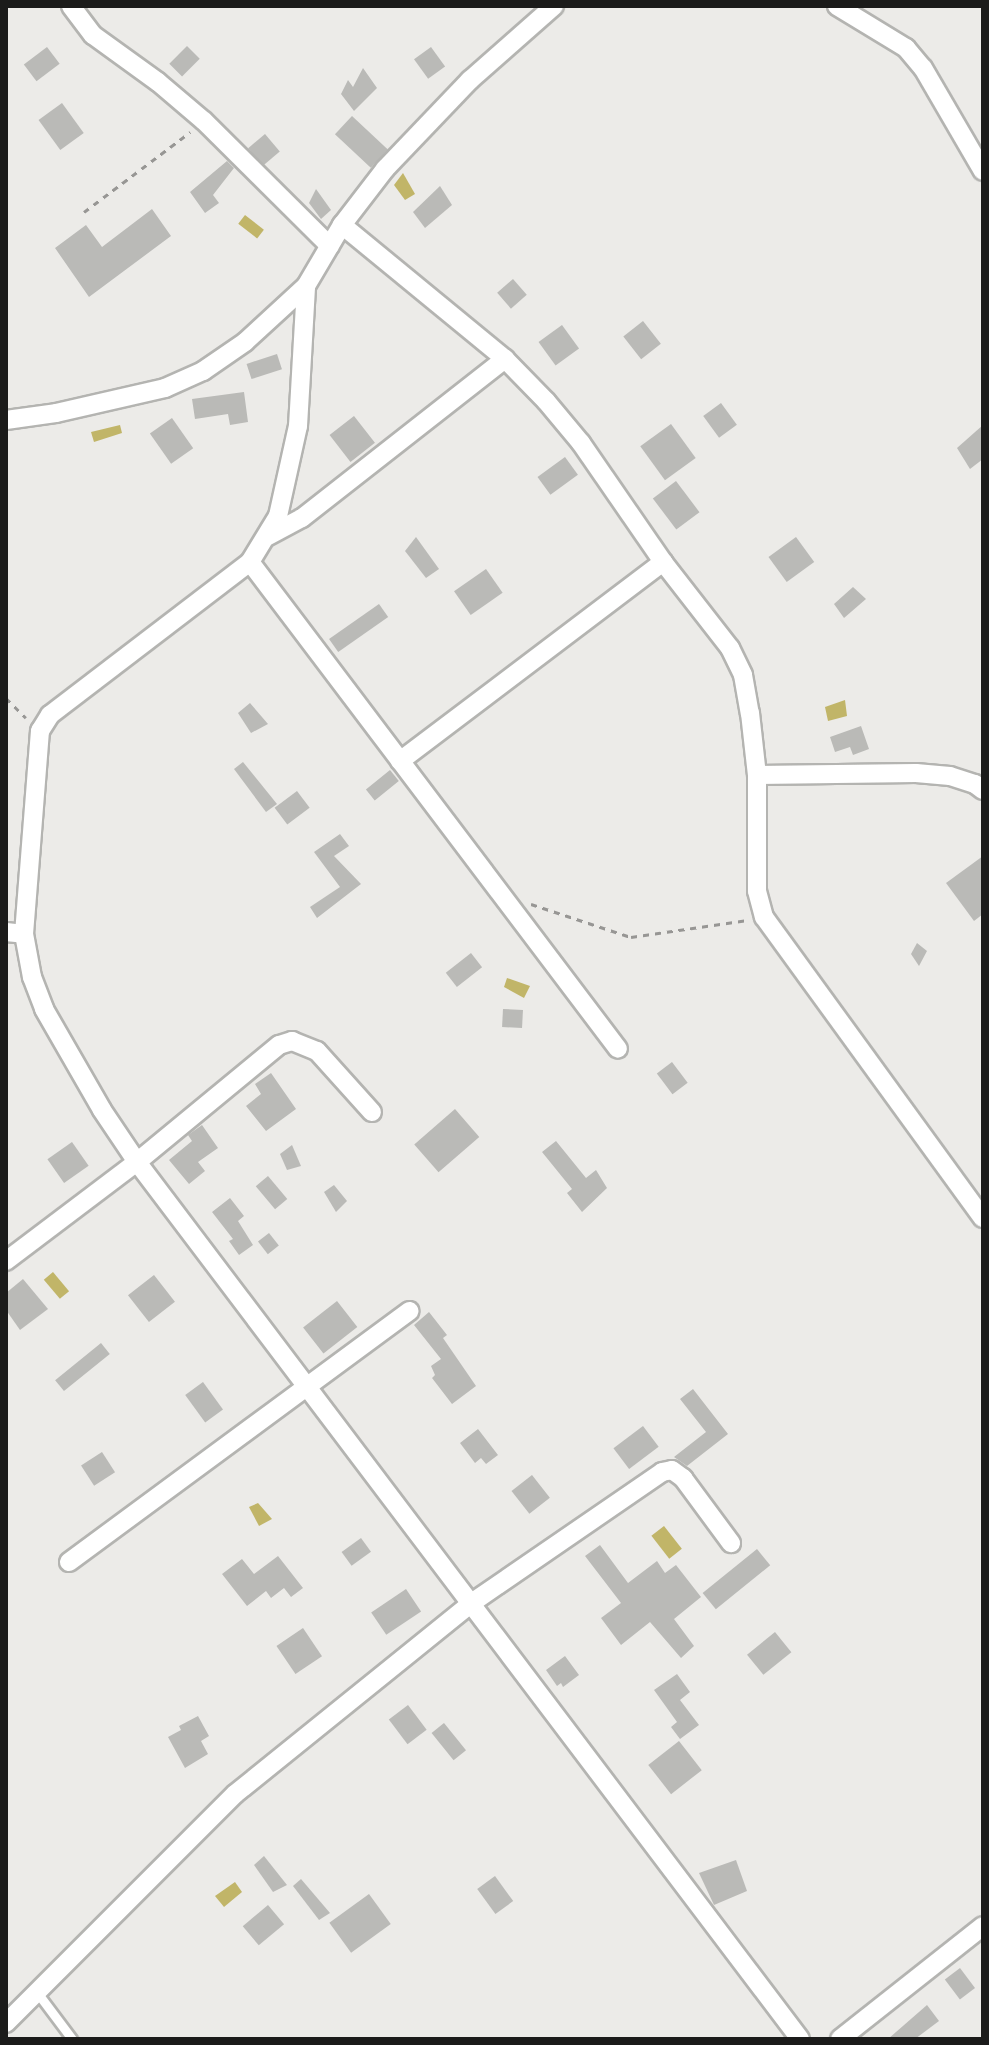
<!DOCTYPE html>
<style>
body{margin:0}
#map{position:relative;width:989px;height:2045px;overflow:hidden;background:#ecebe8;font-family:Overpass,sans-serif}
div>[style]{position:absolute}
.water>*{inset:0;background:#c1b568;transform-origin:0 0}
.building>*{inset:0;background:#babab7;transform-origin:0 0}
.path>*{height:3px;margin-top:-1.5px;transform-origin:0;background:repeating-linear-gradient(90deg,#979694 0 6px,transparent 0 12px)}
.roads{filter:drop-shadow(2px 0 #b4b4b1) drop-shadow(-2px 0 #b4b4b1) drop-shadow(0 2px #b4b4b1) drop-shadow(0 -2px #b4b4b1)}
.lane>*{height:9px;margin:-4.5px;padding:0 4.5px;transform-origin:4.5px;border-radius:4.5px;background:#fff}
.street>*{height:18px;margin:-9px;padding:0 9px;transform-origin:9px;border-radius:9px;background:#fff}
span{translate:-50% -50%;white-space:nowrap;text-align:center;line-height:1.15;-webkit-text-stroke:6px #fff;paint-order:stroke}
.frame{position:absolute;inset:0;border:8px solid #1b1b1a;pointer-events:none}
</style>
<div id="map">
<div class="water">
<div style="clip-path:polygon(403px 173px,415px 194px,405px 200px,394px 185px)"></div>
<div style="left:245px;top:215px;width:24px;height:11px;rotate:38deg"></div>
<div style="clip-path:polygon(120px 425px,122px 433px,94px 442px,91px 432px)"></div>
<div style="clip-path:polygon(845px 700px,847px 716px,828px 721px,825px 707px)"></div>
<div style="clip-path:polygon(507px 978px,530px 986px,524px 998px,504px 987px)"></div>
<div style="left:53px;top:1272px;width:25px;height:12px;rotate:50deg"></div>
<div style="clip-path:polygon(258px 1503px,272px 1519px,259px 1526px,249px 1507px)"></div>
<div style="left:664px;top:1526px;width:29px;height:16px;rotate:52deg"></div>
<div style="clip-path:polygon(235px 1882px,242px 1892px,224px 1907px,215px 1896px)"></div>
</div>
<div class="building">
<div style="left:187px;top:46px;width:18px;height:25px;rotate:45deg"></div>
<div style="left:47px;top:47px;width:21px;height:29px;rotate:53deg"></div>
<div style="left:431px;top:47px;width:24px;height:21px;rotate:54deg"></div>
<div style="clip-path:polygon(363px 68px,377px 88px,354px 111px,341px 94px,348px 80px,353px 87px)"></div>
<div style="left:62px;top:103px;width:37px;height:29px;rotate:54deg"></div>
<div style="left:352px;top:116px;width:49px;height:25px;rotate:43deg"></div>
<div style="left:265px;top:134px;width:23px;height:22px;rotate:50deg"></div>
<div style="clip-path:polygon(227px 161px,234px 168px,213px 195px,219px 203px,205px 213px,190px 192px)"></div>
<div style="clip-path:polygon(440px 186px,452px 205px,425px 228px,413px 212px)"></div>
<div style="clip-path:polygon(316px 189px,331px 210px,321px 219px,309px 203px)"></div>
<div style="clip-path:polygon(152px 209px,171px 236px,89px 297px,55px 248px,86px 225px,102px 247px)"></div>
<div style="left:513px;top:279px;width:21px;height:21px;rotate:49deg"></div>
<div style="left:643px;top:321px;width:29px;height:25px;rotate:52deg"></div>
<div style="left:562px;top:325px;width:29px;height:29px;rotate:54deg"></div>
<div style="left:277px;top:354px;width:16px;height:32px;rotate:72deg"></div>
<div style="clip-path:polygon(244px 392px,248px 422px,230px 425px,228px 414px,195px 419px,192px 399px)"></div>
<div style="left:721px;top:403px;width:27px;height:22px;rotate:54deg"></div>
<div style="left:354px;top:416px;width:34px;height:31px;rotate:52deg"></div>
<div style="left:172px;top:418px;width:37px;height:27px;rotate:55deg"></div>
<div style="left:671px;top:424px;width:42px;height:38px;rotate:54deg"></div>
<div style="clip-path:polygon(983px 425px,983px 459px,970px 469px,957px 448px)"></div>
<div style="left:565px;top:457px;width:22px;height:34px;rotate:54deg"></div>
<div style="left:676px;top:481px;width:39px;height:29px;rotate:53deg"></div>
<div style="clip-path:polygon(416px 537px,439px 569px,426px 578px,405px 551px)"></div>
<div style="left:796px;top:537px;width:31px;height:34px;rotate:54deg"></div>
<div style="left:486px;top:569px;width:29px;height:39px;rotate:55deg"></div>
<div style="clip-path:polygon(853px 587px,866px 599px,844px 618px,834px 604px)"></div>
<div style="left:379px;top:604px;width:16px;height:61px;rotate:55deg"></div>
<div style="clip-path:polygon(250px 703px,268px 724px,251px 733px,238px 713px)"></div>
<div style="clip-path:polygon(861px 726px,869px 749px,853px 755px,850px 747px,835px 752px,830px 737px)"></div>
<div style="clip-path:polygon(243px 762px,277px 804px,266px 812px,234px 769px)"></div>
<div style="left:390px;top:770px;width:14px;height:31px;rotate:51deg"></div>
<div style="left:297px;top:791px;width:21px;height:28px;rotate:53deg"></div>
<div style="clip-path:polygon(340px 834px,349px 846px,334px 856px,361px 884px,317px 918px,310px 907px,340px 887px,314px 852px)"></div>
<div style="clip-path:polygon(983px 856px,983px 914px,974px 921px,946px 883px)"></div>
<div style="clip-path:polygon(917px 943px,927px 951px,919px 966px,911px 954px)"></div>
<div style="left:471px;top:953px;width:18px;height:32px;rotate:52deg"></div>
<div style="left:503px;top:1009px;width:20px;height:18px;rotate:3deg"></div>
<div style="left:672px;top:1062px;width:26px;height:19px;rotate:53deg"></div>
<div style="clip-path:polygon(271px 1073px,296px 1109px,266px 1131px,246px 1106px,261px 1094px,255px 1084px)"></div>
<div style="left:455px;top:1109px;width:37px;height:54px;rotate:49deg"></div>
<div style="clip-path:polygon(202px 1125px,218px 1148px,198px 1162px,205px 1171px,189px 1184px,169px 1160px,192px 1141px,188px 1135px)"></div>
<div style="clip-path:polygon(556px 1141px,586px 1178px,596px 1170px,607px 1188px,582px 1212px,567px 1193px,572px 1189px,542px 1152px)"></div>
<div style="left:72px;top:1142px;width:29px;height:30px;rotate:55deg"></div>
<div style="clip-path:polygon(292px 1145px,301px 1166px,287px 1170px,280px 1154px)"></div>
<div style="left:268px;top:1176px;width:30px;height:16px;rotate:50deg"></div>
<div style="clip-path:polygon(334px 1185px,347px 1201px,336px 1212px,324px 1192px)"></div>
<div style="clip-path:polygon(230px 1198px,244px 1216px,238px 1221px,253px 1245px,239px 1255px,229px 1241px,233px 1239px,212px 1212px)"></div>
<div style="left:269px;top:1233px;width:16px;height:14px;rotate:52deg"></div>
<div style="left:154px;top:1275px;width:34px;height:33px;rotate:52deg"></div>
<div style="clip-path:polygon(23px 1279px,48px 1309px,20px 1330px,6px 1310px,6px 1293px)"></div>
<div style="left:337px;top:1301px;width:33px;height:43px;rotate:52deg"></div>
<div style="clip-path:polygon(429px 1312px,447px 1335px,443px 1338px,476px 1386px,452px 1404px,432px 1378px,435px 1375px,431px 1366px,441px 1359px,414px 1325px)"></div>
<div style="left:101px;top:1343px;width:14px;height:59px;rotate:51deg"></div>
<div style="left:203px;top:1382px;width:34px;height:22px;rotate:54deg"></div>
<div style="clip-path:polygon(693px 1389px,728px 1434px,687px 1466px,674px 1457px,706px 1432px,680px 1399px)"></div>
<div style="left:643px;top:1426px;width:26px;height:37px;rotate:53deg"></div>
<div style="clip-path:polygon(478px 1429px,498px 1455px,486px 1464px,481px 1458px,475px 1463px,460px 1443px)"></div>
<div style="left:102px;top:1452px;width:24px;height:25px;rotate:57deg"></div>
<div style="left:532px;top:1475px;width:29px;height:26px;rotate:52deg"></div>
<div style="left:361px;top:1538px;width:17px;height:24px;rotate:54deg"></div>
<div style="clip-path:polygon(600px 1545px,628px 1583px,657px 1561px,665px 1573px,676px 1565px,701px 1597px,674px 1619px,694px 1646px,681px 1658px,650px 1622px,621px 1645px,601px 1618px,621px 1603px,585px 1556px)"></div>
<div style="left:757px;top:1549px;width:21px;height:70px;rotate:51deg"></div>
<div style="clip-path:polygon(278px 1556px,303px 1588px,291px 1597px,284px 1588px,271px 1598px,266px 1591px,247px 1606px,222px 1574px,242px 1559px,254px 1574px)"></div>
<div style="left:406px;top:1589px;width:27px;height:42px;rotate:56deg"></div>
<div style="left:303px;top:1628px;width:34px;height:32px;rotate:56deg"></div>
<div style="left:775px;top:1632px;width:26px;height:36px;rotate:51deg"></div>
<div style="clip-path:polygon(565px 1656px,579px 1675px,563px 1687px,561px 1683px,557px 1686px,546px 1670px)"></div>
<div style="clip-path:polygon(677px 1674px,690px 1692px,680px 1700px,699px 1725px,680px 1739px,671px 1727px,677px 1722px,654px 1690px)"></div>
<div style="left:408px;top:1705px;width:31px;height:24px;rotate:53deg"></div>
<div style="clip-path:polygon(198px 1716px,209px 1736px,201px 1741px,208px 1754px,185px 1768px,168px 1737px,181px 1730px,179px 1726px)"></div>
<div style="left:444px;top:1723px;width:35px;height:16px;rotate:51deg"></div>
<div style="left:679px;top:1741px;width:37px;height:39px;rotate:52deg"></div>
<div style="clip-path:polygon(264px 1856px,287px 1885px,273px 1892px,254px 1865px)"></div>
<div style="clip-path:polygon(736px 1860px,747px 1891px,714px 1905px,699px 1873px)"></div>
<div style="left:495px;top:1876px;width:31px;height:22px;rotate:54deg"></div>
<div style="clip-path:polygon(301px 1879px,330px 1913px,319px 1920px,293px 1886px)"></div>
<div style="left:369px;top:1894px;width:37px;height:49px;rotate:54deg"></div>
<div style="left:268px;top:1905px;width:25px;height:33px;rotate:50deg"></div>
<div style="left:960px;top:1968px;width:25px;height:19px;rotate:53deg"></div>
<div style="clip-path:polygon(927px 2005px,939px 2021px,915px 2039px,888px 2039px)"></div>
</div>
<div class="path">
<div style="left:84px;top:212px;width:133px;rotate:-37deg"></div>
<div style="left:6px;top:698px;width:28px;rotate:45deg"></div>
<div style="left:531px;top:904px;width:105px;rotate:18.3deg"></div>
<div style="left:631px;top:937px;width:118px;rotate:-8.3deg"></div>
</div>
<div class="roads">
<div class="lane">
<div style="left:36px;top:1991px;width:60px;rotate:53.1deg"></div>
</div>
<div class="street">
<div style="left:71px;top:6px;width:36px;rotate:53deg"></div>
<div style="left:93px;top:35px;width:80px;rotate:35.9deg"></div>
<div style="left:158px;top:82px;width:60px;rotate:40.3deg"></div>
<div style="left:204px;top:121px;width:177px;rotate:44.8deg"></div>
<div style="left:837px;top:6px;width:81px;rotate:31.3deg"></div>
<div style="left:906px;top:48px;width:26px;rotate:50deg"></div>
<div style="left:923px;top:68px;width:119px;rotate:59.8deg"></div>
<div style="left:342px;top:225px;width:211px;rotate:39.4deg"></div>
<div style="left:505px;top:359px;width:59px;rotate:45.7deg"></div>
<div style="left:546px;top:401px;width:55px;rotate:50.2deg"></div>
<div style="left:581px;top:443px;width:145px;rotate:55.4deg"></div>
<div style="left:663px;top:562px;width:109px;rotate:52.1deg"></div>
<div style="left:730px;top:648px;width:30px;rotate:64deg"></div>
<div style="left:743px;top:675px;width:39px;rotate:80deg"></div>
<div style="left:750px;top:713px;width:62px;rotate:83.6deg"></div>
<div style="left:757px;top:775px;width:116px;rotate:90deg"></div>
<div style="left:757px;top:891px;width:27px;rotate:75deg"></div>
<div style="left:764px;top:917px;width:372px;rotate:54deg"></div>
<div style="left:6px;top:420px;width:50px;rotate:-8deg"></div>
<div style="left:56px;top:413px;width:112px;rotate:-12.9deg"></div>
<div style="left:165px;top:388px;width:42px;rotate:-24.1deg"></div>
<div style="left:203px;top:371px;width:51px;rotate:-34.6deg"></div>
<div style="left:245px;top:342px;width:83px;rotate:-42.6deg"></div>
<div style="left:306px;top:286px;width:71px;rotate:-59.5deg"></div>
<div style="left:342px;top:225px;width:71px;rotate:-52.5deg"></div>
<div style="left:385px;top:169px;width:123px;rotate:-46.3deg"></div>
<div style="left:470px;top:80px;width:112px;rotate:-41.4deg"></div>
<div style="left:268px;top:536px;width:38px;rotate:-28deg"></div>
<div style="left:302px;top:518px;width:258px;rotate:-38.1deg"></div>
<div style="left:250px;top:562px;width:610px;rotate:52.92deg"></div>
<div style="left:400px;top:761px;width:330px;rotate:-37.1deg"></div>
<div style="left:757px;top:775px;width:159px;rotate:-0.7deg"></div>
<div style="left:916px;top:773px;width:34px;rotate:5deg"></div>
<div style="left:950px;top:776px;width:26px;rotate:18deg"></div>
<div style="left:975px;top:784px;width:10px;rotate:37deg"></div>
<div style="left:6px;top:932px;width:18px;rotate:6deg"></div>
<div style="left:24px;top:934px;width:204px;rotate:-85.5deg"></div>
<div style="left:40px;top:731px;width:19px;rotate:-58deg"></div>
<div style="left:50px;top:715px;width:252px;rotate:-37.4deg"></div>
<div style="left:250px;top:562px;width:54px;rotate:-58.7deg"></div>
<div style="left:278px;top:516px;width:92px;rotate:-77.5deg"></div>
<div style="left:298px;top:426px;width:140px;rotate:-86.7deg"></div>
<div style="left:24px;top:934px;width:44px;rotate:79.5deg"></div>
<div style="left:32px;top:977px;width:34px;rotate:69deg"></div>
<div style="left:44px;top:1009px;width:116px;rotate:60.1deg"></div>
<div style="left:102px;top:1110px;width:63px;rotate:56.1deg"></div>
<div style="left:137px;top:1162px;width:1099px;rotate:52.91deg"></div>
<div style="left:6px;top:1261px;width:164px;rotate:-37.1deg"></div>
<div style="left:137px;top:1162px;width:184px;rotate:-39.5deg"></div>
<div style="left:279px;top:1045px;width:14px;rotate:-17deg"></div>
<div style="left:292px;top:1041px;width:27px;rotate:22deg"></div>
<div style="left:317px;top:1051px;width:82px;rotate:48deg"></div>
<div style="left:69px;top:1562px;width:423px;rotate:-36.4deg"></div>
<div style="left:6px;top:2023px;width:324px;rotate:-45deg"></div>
<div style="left:235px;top:1794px;width:306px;rotate:-38.9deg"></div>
<div style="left:473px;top:1602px;width:229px;rotate:-34.5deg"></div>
<div style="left:662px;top:1472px;width:10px;rotate:-11deg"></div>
<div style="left:672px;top:1470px;width:14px;rotate:36deg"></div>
<div style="left:683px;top:1478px;width:81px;rotate:53.6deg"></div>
<div style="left:840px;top:2039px;width:182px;rotate:-38.3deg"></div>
</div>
</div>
<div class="frame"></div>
</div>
